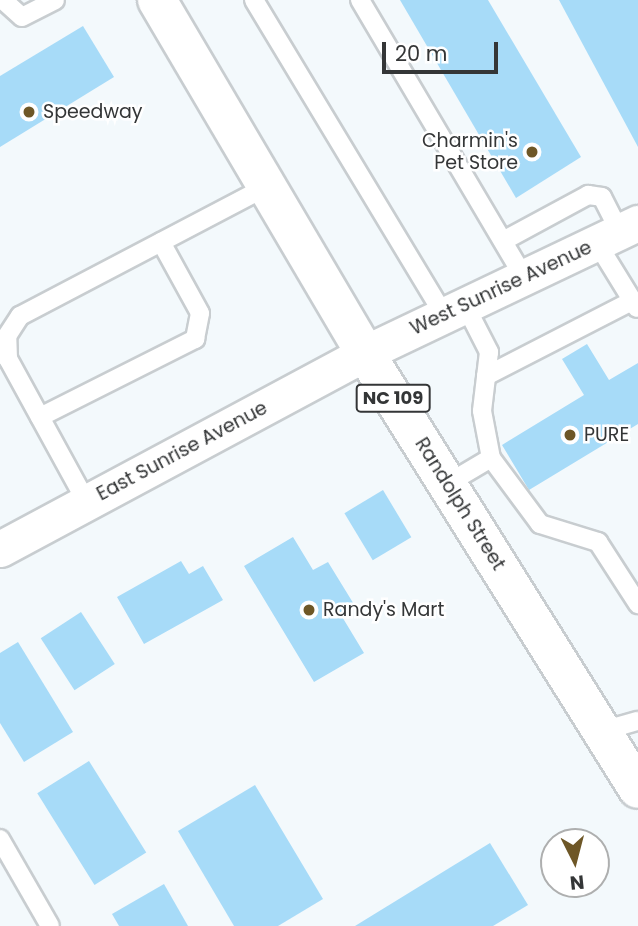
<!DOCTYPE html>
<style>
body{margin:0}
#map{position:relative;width:638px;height:926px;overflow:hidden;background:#f3f9fc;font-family:Poppins,sans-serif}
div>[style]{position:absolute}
.building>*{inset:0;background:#a7dbf8;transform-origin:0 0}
.roads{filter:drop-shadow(2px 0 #c8cdd0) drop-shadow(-2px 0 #c8cdd0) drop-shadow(0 2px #c8cdd0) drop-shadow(0 -2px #c8cdd0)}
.service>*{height:18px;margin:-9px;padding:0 9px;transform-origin:9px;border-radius:9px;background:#fff}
.minor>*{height:35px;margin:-17.5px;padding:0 17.5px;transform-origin:17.5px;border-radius:17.5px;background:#fff}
.primary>*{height:38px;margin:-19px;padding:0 19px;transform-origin:19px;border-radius:19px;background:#fff}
.dots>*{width:19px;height:19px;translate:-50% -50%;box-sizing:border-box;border:4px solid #fff;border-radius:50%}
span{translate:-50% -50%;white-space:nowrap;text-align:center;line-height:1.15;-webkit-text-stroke:5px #fff;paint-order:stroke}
.shield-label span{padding:2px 5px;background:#fff;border:2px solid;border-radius:5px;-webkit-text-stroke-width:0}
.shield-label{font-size:18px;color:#343637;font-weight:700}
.poi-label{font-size:19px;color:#343637}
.left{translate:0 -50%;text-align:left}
.right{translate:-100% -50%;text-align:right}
.street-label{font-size:19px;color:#343637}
.north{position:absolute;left:540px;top:828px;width:70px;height:70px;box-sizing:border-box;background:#fff;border:2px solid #aeafaf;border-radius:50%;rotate:174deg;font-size:19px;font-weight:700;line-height:28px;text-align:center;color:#343637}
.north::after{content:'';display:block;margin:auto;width:24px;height:32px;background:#6e5727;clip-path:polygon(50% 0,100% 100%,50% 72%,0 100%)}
.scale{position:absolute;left:382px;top:42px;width:116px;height:32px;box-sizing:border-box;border:4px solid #343637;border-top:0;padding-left:9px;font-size:21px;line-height:24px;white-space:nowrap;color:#343637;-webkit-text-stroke:5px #fff;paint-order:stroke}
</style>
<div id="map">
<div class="building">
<div style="clip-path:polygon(400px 0,488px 0,581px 157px,516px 198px)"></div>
<div style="clip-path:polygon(559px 0,638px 0,638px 147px)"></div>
<div style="clip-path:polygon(83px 26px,114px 77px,0 147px,0 76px)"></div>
<div style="clip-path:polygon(587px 344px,609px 380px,638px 363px,638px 424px,529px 490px,502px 445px,584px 395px,562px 359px)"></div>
<div style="left:383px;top:490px;width:55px;height:45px;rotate:59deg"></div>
<div style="clip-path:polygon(293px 537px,313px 570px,328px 562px,355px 606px,341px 615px,364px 653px,314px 682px,244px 566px)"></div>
<div style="clip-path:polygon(181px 561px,189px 574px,203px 566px,223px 600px,144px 644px,117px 597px)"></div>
<div style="left:81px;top:612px;width:62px;height:48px;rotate:57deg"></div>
<div style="clip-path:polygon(18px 642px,73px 732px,24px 762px,0 723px,0 653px)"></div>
<div style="left:89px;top:761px;width:108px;height:61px;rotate:58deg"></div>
<div style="clip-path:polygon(255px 785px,323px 899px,278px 926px,234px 926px,178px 831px)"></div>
<div style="clip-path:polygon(490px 843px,528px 905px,493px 926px,355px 926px)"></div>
<div style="clip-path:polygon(164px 884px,188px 926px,119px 926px,112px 914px)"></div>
</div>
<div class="roads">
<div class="service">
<div style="left:3px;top:0;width:25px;rotate:42deg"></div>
<div style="left:22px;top:17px;width:37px;rotate:-27deg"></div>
<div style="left:254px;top:0;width:368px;rotate:58.9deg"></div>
<div style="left:360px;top:0;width:322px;rotate:59.4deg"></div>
<div style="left:503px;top:241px;width:97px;rotate:-28.4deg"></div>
<div style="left:588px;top:195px;width:14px;rotate:8deg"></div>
<div style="left:602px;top:197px;width:39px;rotate:63deg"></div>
<div style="left:597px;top:243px;width:76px;rotate:58.4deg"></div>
<div style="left:465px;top:305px;width:53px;rotate:62.9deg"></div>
<div style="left:489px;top:352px;width:59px;rotate:96.8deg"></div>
<div style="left:482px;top:411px;width:48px;rotate:79.2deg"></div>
<div style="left:491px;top:458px;width:82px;rotate:53.4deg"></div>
<div style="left:540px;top:524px;width:61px;rotate:17.2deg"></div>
<div style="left:598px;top:542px;width:74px;rotate:57.2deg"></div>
<div style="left:486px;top:376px;width:164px;rotate:-27.2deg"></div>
<div style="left:40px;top:417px;width:174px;rotate:-26.7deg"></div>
<div style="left:195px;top:339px;width:26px;rotate:-79deg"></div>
<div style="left:200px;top:313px;width:81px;rotate:-118.8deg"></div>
<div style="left:447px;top:484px;width:51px;rotate:-30.6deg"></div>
<div style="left:87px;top:503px;width:164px;rotate:-118.7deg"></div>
<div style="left:8px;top:359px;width:23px;rotate:-92deg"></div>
<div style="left:7px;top:336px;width:24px;rotate:-57deg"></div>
<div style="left:20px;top:316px;width:282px;rotate:-27.7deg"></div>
<div style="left:602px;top:731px;width:37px;rotate:-16deg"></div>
<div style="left:0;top:839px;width:100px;rotate:60.1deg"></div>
</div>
<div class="minor">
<div style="left:0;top:549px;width:414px;rotate:-28.2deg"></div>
<div style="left:365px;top:353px;width:302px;rotate:-25.5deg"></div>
</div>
<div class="primary">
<div style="left:157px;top:0;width:410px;rotate:59.5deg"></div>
<div style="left:365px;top:353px;width:514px;rotate:57.95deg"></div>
</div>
</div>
<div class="dots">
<div style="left:29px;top:112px;background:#6e5727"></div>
<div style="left:532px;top:152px;background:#6e5727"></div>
<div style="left:570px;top:435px;background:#6e5727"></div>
<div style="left:309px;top:610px;background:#6e5727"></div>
</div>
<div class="shield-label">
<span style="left:393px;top:398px">NC 109</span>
</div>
<div class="poi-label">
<span class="left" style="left:43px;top:112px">Speedway</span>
<span class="right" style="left:518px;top:152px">Charmin's<br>Pet Store</span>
<span class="left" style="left:584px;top:435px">PURE</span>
<span class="left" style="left:323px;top:610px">Randy's Mart</span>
</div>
<div class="street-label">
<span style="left:501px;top:288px;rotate:-25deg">West Sunrise Avenue</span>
<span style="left:182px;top:451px;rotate:-28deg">East Sunrise Avenue</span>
<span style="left:460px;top:504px;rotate:58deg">Randolph Street</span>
</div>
<div class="north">N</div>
<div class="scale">20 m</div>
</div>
